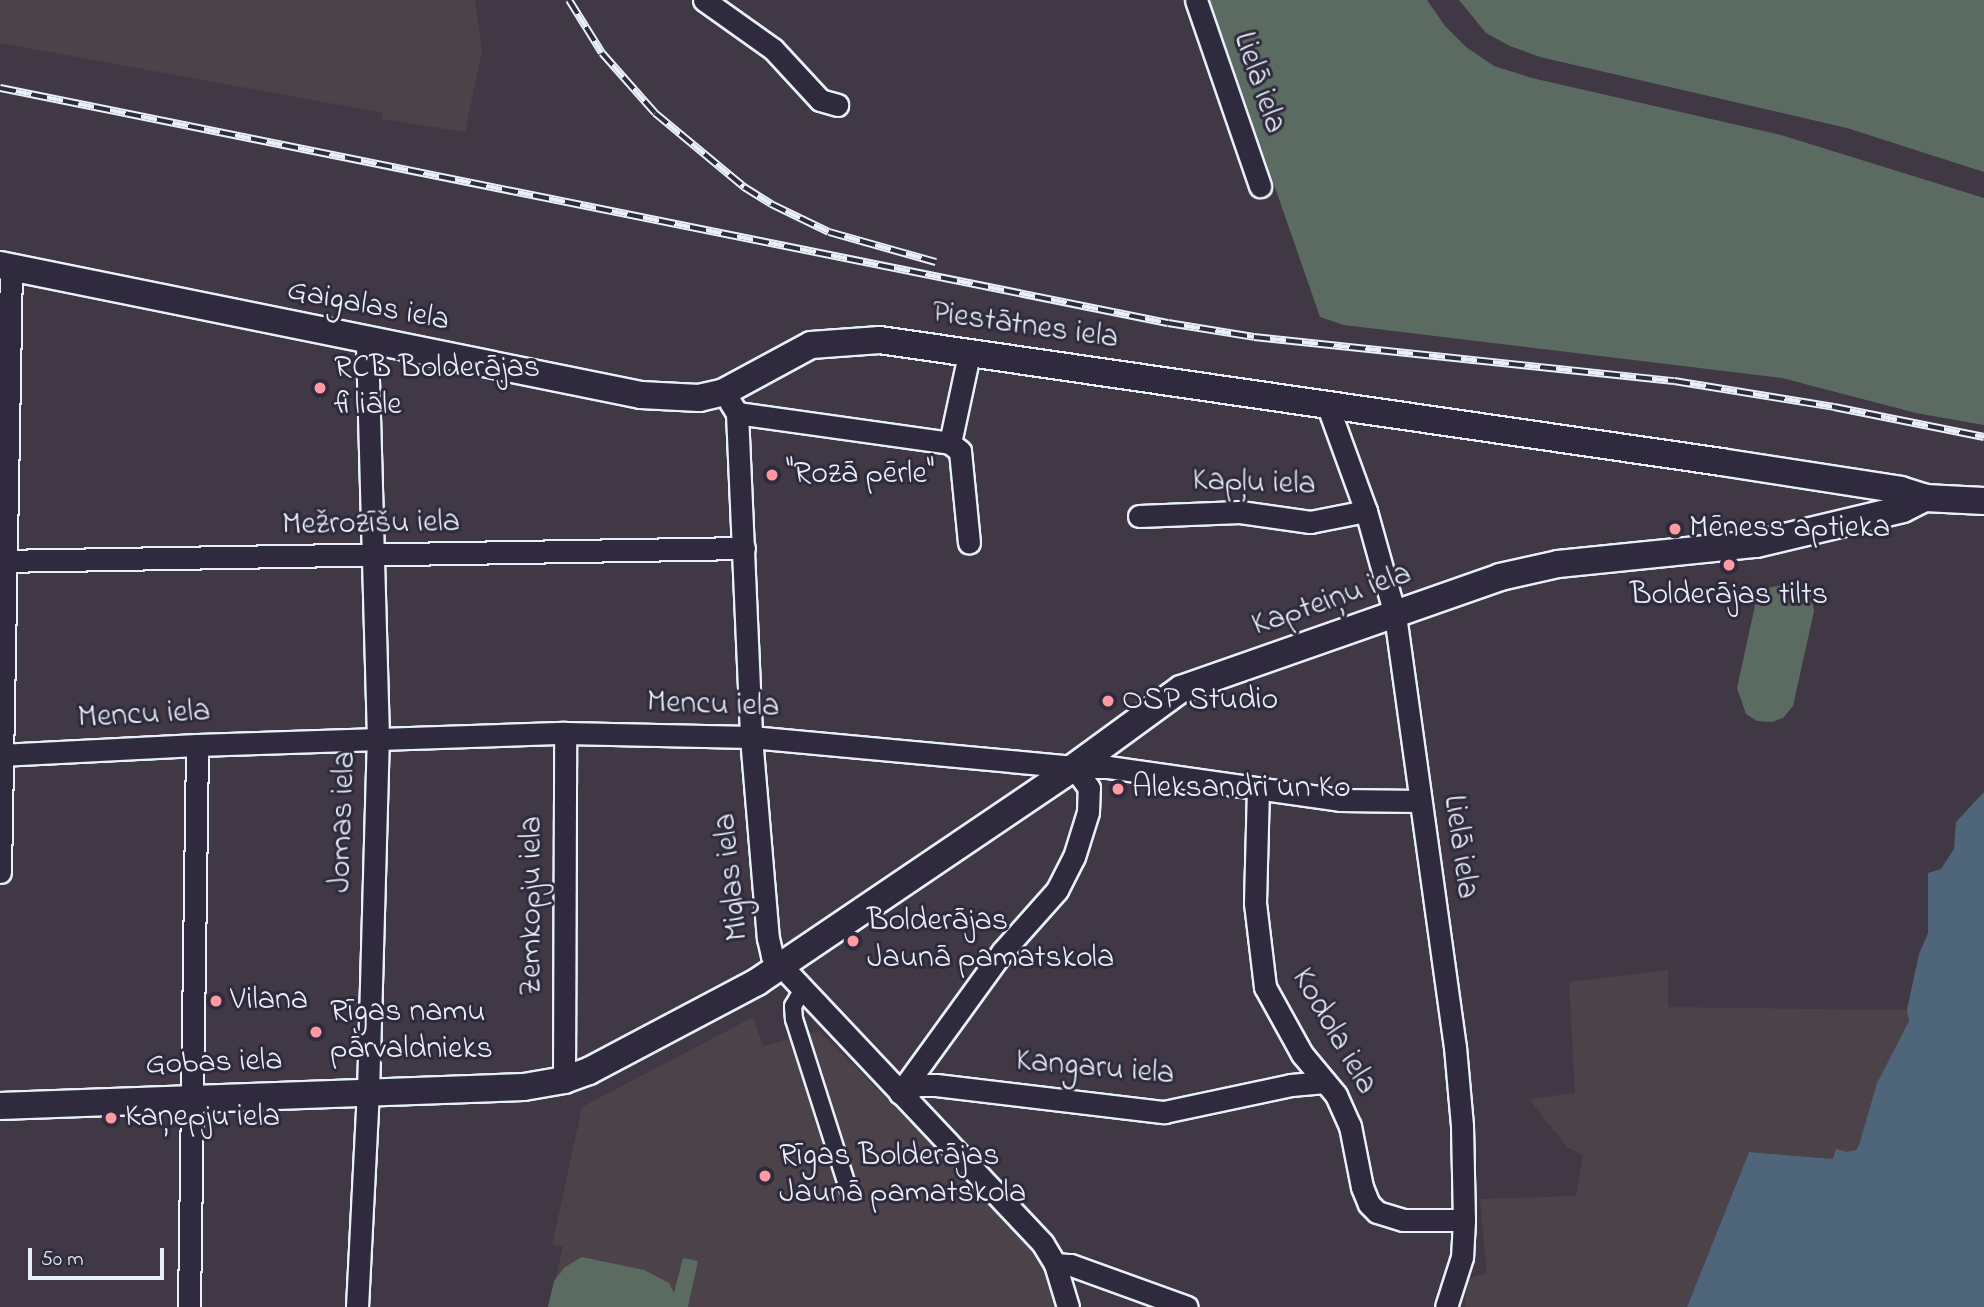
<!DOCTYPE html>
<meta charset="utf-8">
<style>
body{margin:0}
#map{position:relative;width:1984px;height:1307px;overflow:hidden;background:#403844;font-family:"Indie Flower",sans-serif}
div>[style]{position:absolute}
.built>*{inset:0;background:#4c4249}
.green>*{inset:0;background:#5c6b62}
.water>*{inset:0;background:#4f667a}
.roads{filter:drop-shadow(2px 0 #e8f1f8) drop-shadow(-2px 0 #e8f1f8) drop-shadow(0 2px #e8f1f8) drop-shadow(0 -2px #e8f1f8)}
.pedestrian>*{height:16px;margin:-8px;padding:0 8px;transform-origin:8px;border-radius:8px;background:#2f2a3d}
.minor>*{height:21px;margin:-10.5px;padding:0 10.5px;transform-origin:10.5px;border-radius:10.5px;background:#2f2a3d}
.tertiary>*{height:26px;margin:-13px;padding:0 13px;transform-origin:13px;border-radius:13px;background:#2f2a3d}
.rail>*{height:8px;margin-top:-4px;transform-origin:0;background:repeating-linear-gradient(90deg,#2f2a3d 0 16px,#e8f1f8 0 32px);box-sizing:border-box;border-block:2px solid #e8f1f8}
.dots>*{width:19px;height:19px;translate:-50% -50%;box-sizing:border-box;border:4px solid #2f2a3d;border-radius:50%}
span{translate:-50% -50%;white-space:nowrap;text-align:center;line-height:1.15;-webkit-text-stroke:6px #2f2a3d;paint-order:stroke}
.street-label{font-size:32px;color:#e8f1f8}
.poi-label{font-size:32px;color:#e8f1f8}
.left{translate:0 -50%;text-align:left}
.scale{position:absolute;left:28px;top:1248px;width:136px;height:32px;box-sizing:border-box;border:4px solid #e8f1f8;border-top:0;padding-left:9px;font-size:21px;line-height:24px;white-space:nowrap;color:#e8f1f8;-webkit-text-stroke:5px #2f2a3d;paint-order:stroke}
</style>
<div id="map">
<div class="built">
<div style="clip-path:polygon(0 0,475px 0,482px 50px,465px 132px,382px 119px,383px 113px,0 43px)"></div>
<div style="clip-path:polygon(1668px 970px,1668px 1007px,1907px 1010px,1909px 1021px,1877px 1083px,1860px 1145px,1856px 1150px,1833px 1159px,1749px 1152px,1687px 1307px,1465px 1307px,1468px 1278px,1487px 1273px,1480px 1199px,1576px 1196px,1583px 1155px,1567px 1147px,1529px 1099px,1575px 1093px,1569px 982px)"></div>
<div style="clip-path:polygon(753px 1017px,763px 1046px,819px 1031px,1034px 1246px,1052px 1279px,1057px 1307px,548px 1307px,563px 1247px,552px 1245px,582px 1107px)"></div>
</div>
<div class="green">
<div style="clip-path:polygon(1210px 0,1427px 0,1445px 26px,1466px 47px,1494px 66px,1532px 78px,1781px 135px,1984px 198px,1984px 425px,1916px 413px,1782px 378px,1344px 325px,1320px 317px)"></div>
<div style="clip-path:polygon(1459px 0,1984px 0,1984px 172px,1847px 128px,1540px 57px,1510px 46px,1486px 33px)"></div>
<div style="clip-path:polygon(1791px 583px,1810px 589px,1814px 611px,1793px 706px,1783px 718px,1772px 722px,1757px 721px,1746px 714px,1737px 688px,1756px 601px,1768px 588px)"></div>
<div style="clip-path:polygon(582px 1257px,644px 1270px,669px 1283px,674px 1293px,683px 1258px,698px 1261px,688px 1307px,548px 1307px,554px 1281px,565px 1267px)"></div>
</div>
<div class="water">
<div style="clip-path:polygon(1984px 792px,1984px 1307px,1687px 1307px,1749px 1152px,1833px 1159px,1836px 1149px,1847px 1152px,1856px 1150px,1859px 1145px,1877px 1083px,1909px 1021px,1907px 1010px,1919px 954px,1928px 933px,1928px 873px,1941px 869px,1954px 849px,1956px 822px)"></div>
</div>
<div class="roads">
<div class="pedestrian">
<div style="left:803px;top:989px;width:20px;rotate:120deg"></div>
<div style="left:793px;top:1006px;width:13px;rotate:86deg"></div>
<div style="left:794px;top:1019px;width:177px;rotate:72.3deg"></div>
</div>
<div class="minor">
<div style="left:704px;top:0;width:85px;rotate:35.4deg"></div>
<div style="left:773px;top:49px;width:69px;rotate:47.3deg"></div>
<div style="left:820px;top:100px;width:18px;rotate:16deg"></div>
<div style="left:1196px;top:0;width:197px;rotate:71deg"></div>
<div style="left:730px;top:402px;width:13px;rotate:58deg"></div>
<div style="left:737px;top:413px;width:215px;rotate:8deg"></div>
<div style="left:950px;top:443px;width:13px;rotate:39deg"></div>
<div style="left:960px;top:451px;width:92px;rotate:84.4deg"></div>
<div style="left:1327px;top:404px;width:114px;rotate:70deg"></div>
<div style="left:1366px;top:511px;width:108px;rotate:74.4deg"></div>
<div style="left:1395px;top:615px;width:436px;rotate:82.1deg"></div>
<div style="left:1455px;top:1047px;width:79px;rotate:84.9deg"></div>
<div style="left:1462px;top:1126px;width:94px;rotate:88.8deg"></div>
<div style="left:1464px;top:1220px;width:37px;rotate:93deg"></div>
<div style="left:1462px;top:1257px;width:52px;rotate:107.7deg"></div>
<div style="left:737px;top:413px;width:324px;rotate:87.5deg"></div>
<div style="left:751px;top:737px;width:202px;rotate:85.2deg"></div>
<div style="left:768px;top:938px;width:18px;rotate:77deg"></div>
<div style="left:772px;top:956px;width:395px;rotate:46.7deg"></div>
<div style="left:1043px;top:1244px;width:23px;rotate:59deg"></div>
<div style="left:1055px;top:1264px;width:45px;rotate:73.2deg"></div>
<div style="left:950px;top:443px;width:91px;rotate:-77.9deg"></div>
<div style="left:1139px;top:516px;width:101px;rotate:-2.3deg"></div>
<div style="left:1240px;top:512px;width:71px;rotate:8.1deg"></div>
<div style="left:1310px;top:522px;width:57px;rotate:-11.1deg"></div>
<div style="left:0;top:561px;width:744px;rotate:-1deg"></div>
<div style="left:0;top:755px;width:197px;rotate:-2.9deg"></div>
<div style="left:197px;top:745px;width:368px;rotate:-1.9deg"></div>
<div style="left:565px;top:733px;width:186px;rotate:1.2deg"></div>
<div style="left:751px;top:737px;width:324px;rotate:5.3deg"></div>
<div style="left:1074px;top:767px;width:34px"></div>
<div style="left:1108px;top:767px;width:234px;rotate:8.1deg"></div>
<div style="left:1340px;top:800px;width:80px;rotate:0.7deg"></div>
<div style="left:1258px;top:788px;width:115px;rotate:91.5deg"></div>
<div style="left:1255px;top:903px;width:85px;rotate:83.2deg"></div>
<div style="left:1265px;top:987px;width:77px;rotate:61.1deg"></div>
<div style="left:1302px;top:1054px;width:53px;rotate:50.3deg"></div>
<div style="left:1336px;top:1095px;width:34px;rotate:66deg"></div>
<div style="left:1350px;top:1126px;width:62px;rotate:78.9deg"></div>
<div style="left:1362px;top:1187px;width:18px;rotate:68deg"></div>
<div style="left:1369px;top:1204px;width:11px;rotate:45deg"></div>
<div style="left:1377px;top:1212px;width:27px;rotate:17deg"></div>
<div style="left:1403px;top:1220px;width:61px"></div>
<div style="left:0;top:872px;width:604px;rotate:-88.96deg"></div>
<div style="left:564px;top:1080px;width:347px;rotate:-89.8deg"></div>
<div style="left:900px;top:1093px;width:20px;rotate:-24deg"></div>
<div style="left:918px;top:1085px;width:18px"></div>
<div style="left:936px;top:1085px;width:230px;rotate:6.8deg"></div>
<div style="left:1164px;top:1112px;width:130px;rotate:-12deg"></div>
<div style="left:1291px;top:1085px;width:34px;rotate:-5deg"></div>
<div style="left:900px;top:1093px;width:174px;rotate:-54.1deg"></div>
<div style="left:1002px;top:952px;width:83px;rotate:-48.4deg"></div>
<div style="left:1057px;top:890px;width:37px;rotate:-63deg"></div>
<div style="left:1074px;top:857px;width:47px;rotate:-72.7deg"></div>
<div style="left:1088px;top:812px;width:24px;rotate:-88deg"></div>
<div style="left:1089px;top:788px;width:26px;rotate:-126deg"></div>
<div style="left:1055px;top:1264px;width:16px;rotate:4deg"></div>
<div style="left:1071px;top:1265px;width:123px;rotate:19.9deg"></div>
<div style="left:189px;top:1307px;width:562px;rotate:-89.18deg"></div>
<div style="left:357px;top:1307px;width:215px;rotate:-87.1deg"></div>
<div style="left:368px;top:1092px;width:354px;rotate:-88.4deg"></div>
<div style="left:378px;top:738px;width:398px;rotate:-91.6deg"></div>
</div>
<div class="tertiary">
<div style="left:0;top:265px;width:654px;rotate:11.46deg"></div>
<div style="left:641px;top:395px;width:58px;rotate:3deg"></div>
<div style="left:699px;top:398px;width:26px;rotate:-13deg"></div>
<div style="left:724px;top:392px;width:99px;rotate:-28.4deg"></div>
<div style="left:811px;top:345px;width:69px;rotate:-4.1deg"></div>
<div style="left:880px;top:340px;width:850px;rotate:8.25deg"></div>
<div style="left:1721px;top:462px;width:182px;rotate:8.8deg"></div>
<div style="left:1901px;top:490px;width:25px;rotate:18deg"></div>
<div style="left:0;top:1106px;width:524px;rotate:-2.08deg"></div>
<div style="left:524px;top:1087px;width:41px;rotate:-9.9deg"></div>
<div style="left:564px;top:1080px;width:27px;rotate:-20deg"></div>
<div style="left:589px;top:1071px;width:190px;rotate:-27.9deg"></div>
<div style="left:757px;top:982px;width:383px;rotate:-34.1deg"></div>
<div style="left:1074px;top:767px;width:132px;rotate:-36.1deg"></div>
<div style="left:1181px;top:689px;width:338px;rotate:-19.3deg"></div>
<div style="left:1500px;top:577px;width:59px;rotate:-12.6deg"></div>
<div style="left:1558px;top:564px;width:199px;rotate:-5.8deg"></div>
<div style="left:1756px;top:544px;width:151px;rotate:-13.4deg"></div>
<div style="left:1903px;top:509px;width:25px;rotate:-27deg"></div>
<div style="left:1925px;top:498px;width:59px;rotate:2.9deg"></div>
</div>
</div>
<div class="rail">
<div style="left:569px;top:0;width:62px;rotate:58.1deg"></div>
<div style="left:602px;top:53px;width:80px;rotate:48.5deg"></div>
<div style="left:655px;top:113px;width:116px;rotate:39.7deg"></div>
<div style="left:744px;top:187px;width:32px;rotate:32deg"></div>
<div style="left:771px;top:204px;width:64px;rotate:25.8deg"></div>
<div style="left:829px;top:232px;width:111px;rotate:15.7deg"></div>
<div style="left:0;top:88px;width:1191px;rotate:11.38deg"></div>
<div style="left:1168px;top:323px;width:87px;rotate:9.2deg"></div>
<div style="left:1254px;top:337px;width:422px;rotate:6deg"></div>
<div style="left:1674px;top:381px;width:162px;rotate:9.2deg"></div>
<div style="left:1834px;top:407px;width:153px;rotate:11.3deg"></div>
</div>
<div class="dots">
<div style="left:320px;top:388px;background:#ff9aa2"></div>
<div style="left:772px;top:475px;background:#ff9aa2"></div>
<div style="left:1675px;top:529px;background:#ff9aa2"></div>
<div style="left:1729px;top:565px;background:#ff9aa2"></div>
<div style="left:1108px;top:701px;background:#ff9aa2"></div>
<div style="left:1118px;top:789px;background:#ff9aa2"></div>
<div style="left:853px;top:941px;background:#ff9aa2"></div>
<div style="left:216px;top:1001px;background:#ff9aa2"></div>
<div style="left:316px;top:1032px;background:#ff9aa2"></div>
<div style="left:111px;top:1118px;background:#ff9aa2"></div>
<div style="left:765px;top:1176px;background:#ff9aa2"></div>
</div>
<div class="street-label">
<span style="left:1258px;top:83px;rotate:71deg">Lielā iela</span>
<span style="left:368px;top:307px;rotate:11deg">Gaigalas iela</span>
<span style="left:1025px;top:327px;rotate:8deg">Piestātnes iela</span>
<span style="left:1254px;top:484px;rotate:2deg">Kapļu iela</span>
<span style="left:371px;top:525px;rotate:-1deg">Mežrozīšu iela</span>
<span style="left:1332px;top:601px;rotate:-19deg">Kapteiņu iela</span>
<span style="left:713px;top:706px;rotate:2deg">Mencu iela</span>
<span style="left:144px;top:716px;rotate:-3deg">Mencu iela</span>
<span style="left:344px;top:822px;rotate:-88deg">Jomas iela</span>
<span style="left:1459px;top:847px;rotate:82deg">Lielā iela</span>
<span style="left:733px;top:877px;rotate:-96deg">Miglas iela</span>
<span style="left:533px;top:906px;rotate:-90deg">Zemkopju iela</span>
<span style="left:1333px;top:1032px;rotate:60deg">Kodola iela</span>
<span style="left:214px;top:1064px;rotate:-2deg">Gobas iela</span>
<span style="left:1095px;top:1069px;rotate:5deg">Kangaru iela</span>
</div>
<div class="poi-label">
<span class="left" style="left:334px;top:388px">RCB Bolderājas<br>filiāle</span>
<span class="left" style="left:786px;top:475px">"Rozā pērle"</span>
<span class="left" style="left:1689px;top:529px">Mēness aptieka</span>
<span style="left:1729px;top:596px">Bolderājas tilts</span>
<span class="left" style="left:1122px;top:701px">OSP Studio</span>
<span class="left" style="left:1132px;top:789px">Aleksandri un Ko</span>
<span class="left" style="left:867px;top:941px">Bolderājas<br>Jaunā pamatskola</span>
<span class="left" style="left:230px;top:1001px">Vilana</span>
<span class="left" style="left:330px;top:1032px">Rīgas namu<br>pārvaldnieks</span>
<span class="left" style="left:125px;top:1118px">Kaņepju iela</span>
<span class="left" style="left:779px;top:1176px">Rīgas Bolderājas<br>Jaunā pamatskola</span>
</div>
<div class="scale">50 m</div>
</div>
